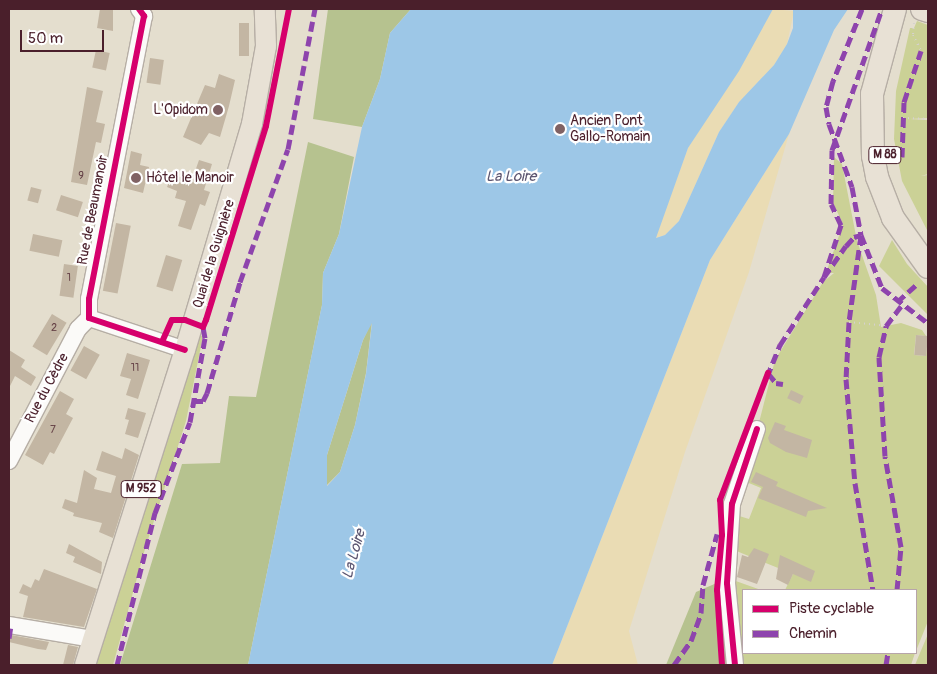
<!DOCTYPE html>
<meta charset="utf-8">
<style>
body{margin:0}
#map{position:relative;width:937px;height:674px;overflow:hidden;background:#e4dece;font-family:Pangolin,sans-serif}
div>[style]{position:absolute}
.green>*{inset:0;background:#cbd196}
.forest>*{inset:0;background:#b6c28f}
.sand>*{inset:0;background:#eadcb4}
.water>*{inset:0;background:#9dc7e7}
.building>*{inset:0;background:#c3b6a3;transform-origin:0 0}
.path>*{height:2px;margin-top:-1px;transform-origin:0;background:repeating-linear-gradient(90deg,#d5d1ce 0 1px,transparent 0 5px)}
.roads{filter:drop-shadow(1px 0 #b6aea5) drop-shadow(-1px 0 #b6aea5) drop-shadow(0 1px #b6aea5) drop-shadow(0 -1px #b6aea5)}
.minor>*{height:16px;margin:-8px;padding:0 8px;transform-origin:8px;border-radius:8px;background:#fbfaf8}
.major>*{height:20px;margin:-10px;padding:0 10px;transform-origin:10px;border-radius:10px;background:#e8e1d5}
.highway>*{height:22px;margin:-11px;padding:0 11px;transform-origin:11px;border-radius:11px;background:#e8e1d5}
.quiet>*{height:5px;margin-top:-2.5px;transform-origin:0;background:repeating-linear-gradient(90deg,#8e44ad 0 10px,transparent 0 15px)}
.cycleway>*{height:6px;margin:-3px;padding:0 3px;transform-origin:3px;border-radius:3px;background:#d6006c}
.dots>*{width:14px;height:14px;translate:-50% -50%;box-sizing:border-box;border:2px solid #fff;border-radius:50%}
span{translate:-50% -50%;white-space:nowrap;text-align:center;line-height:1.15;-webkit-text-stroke:4.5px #fff;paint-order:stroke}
.number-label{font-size:11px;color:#684549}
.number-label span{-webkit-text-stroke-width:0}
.shield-label span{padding:1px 4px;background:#fff;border:1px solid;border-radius:4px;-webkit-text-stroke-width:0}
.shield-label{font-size:12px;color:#4a1f2b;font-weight:700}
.poi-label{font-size:14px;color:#4a1f2b}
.right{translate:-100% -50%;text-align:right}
.left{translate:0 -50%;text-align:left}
.street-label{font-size:14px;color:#4a1f2b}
.water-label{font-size:15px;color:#5c5671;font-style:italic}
.frame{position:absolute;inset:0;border:10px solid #4a1f2b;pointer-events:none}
.legend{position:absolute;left:742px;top:589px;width:175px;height:65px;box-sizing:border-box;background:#fff;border:1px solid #b7a5aa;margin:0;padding:6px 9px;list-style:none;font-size:15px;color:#4a1f2b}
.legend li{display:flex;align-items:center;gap:10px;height:25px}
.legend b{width:25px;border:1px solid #b7a5aa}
.scale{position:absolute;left:20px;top:30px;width:84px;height:22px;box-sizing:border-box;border:2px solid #4a1f2b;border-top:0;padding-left:6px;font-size:15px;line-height:18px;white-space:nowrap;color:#4a1f2b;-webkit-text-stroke:4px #fff;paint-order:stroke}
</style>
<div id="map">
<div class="green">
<div style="clip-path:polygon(917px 21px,928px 25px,928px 118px,910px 119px,928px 120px,928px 174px,921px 176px,928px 175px,928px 232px,902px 181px,894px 139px,896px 91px,910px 28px,914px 28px)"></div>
<div style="clip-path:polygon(834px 157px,842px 164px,857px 241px,876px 295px,881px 327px,901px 323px,922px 330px,926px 336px,916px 335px,914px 355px,926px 356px,928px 336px,928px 621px,916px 651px,916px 590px,785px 590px,793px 574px,734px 550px,736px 515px,749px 519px,761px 488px,744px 481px,775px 360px,823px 282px,834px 273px,826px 273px,843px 224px,833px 203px)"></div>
<div style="clip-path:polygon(892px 240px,907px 264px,928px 287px,928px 315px,879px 266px)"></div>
<div style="clip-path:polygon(198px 335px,202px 336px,202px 341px,186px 421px,145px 549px,113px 665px,91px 665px)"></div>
<div style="clip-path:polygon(733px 580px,761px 590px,743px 590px,743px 653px,915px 653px,911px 665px,739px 665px)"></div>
<div style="clip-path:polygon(928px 634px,928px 665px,915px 665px,917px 660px)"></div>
</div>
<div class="forest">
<div style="clip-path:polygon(328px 9px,411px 9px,390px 33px,380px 79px,362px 127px,313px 119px)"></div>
<div style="clip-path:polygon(308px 142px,354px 157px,339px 234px,323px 273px,322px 305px,248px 665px,120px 665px,182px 464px,220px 463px,229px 396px,256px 397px)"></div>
<div style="clip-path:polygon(372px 321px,366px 373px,355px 425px,340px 472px,326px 486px,327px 455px,363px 340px)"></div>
<div style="clip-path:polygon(719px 582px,727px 665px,666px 665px,696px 592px)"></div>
</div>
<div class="sand">
<div style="clip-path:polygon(773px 9px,794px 11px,787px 44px,774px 65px,739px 102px,719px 132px,679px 221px,665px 235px,655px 238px,688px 148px)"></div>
<div style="clip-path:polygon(789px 134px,749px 272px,685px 452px,629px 631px,638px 665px,552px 665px,710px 260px)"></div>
</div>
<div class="water">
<div style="clip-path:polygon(evenodd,411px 9px,773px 9px,739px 71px,688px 148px,656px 238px,665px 235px,679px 221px,719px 132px,739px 102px,774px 65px,787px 44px,793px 28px,793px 9px,848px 9px,834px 30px,789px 134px,710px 260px,552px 665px,248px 665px,322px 305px,323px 273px,339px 234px,362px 127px,380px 79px,390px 33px,411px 9px,372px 323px,366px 374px,355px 425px,340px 472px,327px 486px,327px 455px,363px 340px,372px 323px)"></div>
</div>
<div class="building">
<div style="clip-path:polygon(100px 9px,113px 9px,113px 31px,97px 28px)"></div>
<div style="left:239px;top:23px;width:10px;height:33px"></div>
<div style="left:96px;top:50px;width:14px;height:18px;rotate:12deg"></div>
<div style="left:150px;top:58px;width:14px;height:25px;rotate:8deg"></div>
<div style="clip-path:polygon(219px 74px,235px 80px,229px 106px,220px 137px,209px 133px,201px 145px,183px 137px,205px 85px,215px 88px)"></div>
<div style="clip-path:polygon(87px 87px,103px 91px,96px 122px,105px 124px,101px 143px,96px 142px,87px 185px,71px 182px)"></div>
<div style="clip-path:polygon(131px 151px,142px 154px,140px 165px,149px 167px,143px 193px,124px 188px)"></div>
<div style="clip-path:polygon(199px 160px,212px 164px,204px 190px,210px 192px,205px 206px,200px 204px,191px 230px,178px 226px,186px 201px,175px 198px,177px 191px,167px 187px,172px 175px,192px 180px)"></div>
<div style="left:31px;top:187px;width:11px;height:14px;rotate:15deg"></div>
<div style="left:61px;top:195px;width:23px;height:16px;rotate:18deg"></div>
<div style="left:116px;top:223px;width:15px;height:69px;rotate:11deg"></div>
<div style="left:33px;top:234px;width:30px;height:17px;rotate:12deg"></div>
<div style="left:166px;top:255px;width:17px;height:33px;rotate:17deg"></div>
<div style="left:64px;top:264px;width:14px;height:32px;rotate:8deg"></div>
<div style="left:52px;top:314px;width:17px;height:38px;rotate:31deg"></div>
<div style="left:916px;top:335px;width:12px;height:20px;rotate:5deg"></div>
<div style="left:84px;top:346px;width:18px;height:28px;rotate:29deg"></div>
<div style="clip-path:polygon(9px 350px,25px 360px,21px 367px,36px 377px,31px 386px,15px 376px,9px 388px)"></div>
<div style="clip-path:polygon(127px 353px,150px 360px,138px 399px,126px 395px,131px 379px,120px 376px)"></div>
<div style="left:791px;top:390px;width:14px;height:9px;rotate:25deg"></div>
<div style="clip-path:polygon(60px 391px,74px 399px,66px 414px,73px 418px,54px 454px,50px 452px,43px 465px,25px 455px)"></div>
<div style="clip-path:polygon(128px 408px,146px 413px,138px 438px,125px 434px,129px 420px,125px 419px)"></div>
<div style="clip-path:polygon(775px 422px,786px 426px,784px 430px,812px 440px,807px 458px,786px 452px,770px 443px,768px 438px)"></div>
<div style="clip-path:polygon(125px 448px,139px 455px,113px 538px,99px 532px,102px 523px,73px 516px,74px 513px,62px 508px,65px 499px,77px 503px,84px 470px,97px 478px,94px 489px,111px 493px,116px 476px,96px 470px,102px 451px,122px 459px)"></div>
<div style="clip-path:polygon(756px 472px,778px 482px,776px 486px,827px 508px,808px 511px,806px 517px,758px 498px,763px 487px,751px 482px)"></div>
<div style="clip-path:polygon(69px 544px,102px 562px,101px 574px,73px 562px,75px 557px,66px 553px)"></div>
<div style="clip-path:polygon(754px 548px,769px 554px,757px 584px,737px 577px,742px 555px,748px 557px)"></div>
<div style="clip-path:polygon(780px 555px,815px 571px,811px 582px,793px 574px,788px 585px,776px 579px)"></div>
<div style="clip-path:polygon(44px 569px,97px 589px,84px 627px,23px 617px,28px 596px,19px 593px,23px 584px,31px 588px,35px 579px,39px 581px)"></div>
<div style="clip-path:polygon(11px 635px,49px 642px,46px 650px,38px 649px,9px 642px)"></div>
<div style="clip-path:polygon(68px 645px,78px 647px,73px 665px,63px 665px)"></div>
</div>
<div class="path">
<div style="left:914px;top:23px;width:12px;rotate:95deg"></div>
<div style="left:913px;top:35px;width:18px;rotate:63deg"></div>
<div style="left:903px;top:118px;width:25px;rotate:2deg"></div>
<div style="left:849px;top:322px;width:37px;rotate:6deg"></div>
</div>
<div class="roads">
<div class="minor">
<div style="left:139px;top:9px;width:9px;rotate:54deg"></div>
<div style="left:144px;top:16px;width:288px;rotate:101deg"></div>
<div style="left:89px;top:299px;width:19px;rotate:90deg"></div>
<div style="left:89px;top:318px;width:101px;rotate:18.4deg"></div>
<div style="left:9px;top:461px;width:149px;rotate:-62.4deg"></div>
<div style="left:78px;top:329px;width:16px;rotate:-45deg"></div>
<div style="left:9px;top:625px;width:85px;rotate:9.5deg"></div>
<div style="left:735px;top:665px;width:82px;rotate:-95.6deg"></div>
<div style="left:727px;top:583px;width:79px;rotate:-86.4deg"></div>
<div style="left:732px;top:504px;width:79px;rotate:-71.6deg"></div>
</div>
<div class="major">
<div style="left:85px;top:665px;width:330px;rotate:-72.4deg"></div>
<div style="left:185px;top:350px;width:236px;rotate:-73.5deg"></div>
<div style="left:252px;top:124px;width:79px;rotate:-79.8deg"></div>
<div style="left:266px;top:46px;width:37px;rotate:-92deg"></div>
</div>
<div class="highway">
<div style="left:895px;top:9px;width:88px;rotate:105.1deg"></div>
<div style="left:872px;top:94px;width:62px;rotate:89.1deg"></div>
<div style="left:873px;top:156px;width:21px;rotate:79deg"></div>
<div style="left:877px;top:177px;width:44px;rotate:68.7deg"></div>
<div style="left:893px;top:218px;width:60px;rotate:54.5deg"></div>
<div style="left:922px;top:9px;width:6px;rotate:18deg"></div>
</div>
</div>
<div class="quiet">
<div style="left:862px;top:9px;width:78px;rotate:111.9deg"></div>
<div style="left:833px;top:81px;width:27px;rotate:105deg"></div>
<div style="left:826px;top:107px;width:17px;rotate:80deg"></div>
<div style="left:829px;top:124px;width:67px;rotate:69.9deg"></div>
<div style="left:852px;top:187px;width:49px;rotate:79.4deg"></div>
<div style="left:861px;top:235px;width:57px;rotate:68.4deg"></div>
<div style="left:882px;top:288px;width:58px;rotate:37.3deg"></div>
<div style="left:902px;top:157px;width:55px;rotate:-87.9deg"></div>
<div style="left:904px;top:102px;width:54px;rotate:-71.6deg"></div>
<div style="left:861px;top:235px;width:88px;rotate:97.9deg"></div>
<div style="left:849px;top:322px;width:57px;rotate:93deg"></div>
<div style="left:846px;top:379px;width:104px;rotate:85.1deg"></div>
<div style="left:855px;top:483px;width:109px;rotate:80.5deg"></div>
<div style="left:824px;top:277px;width:55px;rotate:-71.9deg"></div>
<div style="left:841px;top:225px;width:23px;rotate:-115deg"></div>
<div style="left:831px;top:204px;width:54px;rotate:-88.9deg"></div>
<div style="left:832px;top:150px;width:150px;rotate:-70.5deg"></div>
<div style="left:897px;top:302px;width:25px;rotate:-42deg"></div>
<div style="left:768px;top:373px;width:13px;rotate:51deg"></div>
<div style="left:776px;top:383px;width:7px;rotate:8deg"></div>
<div style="left:767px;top:377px;width:35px;rotate:-68deg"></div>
<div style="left:780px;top:345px;width:81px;rotate:-57.1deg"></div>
<div style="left:824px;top:277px;width:38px;rotate:-55deg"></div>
<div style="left:846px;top:246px;width:12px;rotate:-48deg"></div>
<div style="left:854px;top:237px;width:7px;rotate:-16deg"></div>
<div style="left:193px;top:401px;width:10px"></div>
<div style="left:203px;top:401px;width:9px;rotate:-63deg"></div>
<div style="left:207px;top:393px;width:116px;rotate:-73.4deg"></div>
<div style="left:240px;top:282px;width:141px;rotate:-70.2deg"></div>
<div style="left:288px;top:149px;width:143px;rotate:-79.1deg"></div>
<div style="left:897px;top:590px;width:43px;rotate:-84.7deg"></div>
<div style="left:901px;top:547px;width:92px;rotate:-100deg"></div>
<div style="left:885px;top:456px;width:99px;rotate:-93.5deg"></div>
<div style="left:879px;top:357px;width:32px;rotate:-77deg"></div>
<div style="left:886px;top:326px;width:25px;rotate:-53deg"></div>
<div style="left:9px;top:638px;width:12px;rotate:-81deg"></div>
<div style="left:117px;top:665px;width:157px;rotate:-76deg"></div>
<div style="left:155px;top:513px;width:97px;rotate:-69deg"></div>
<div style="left:190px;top:422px;width:85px;rotate:-79.9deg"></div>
<div style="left:205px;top:338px;width:11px;rotate:-100deg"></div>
<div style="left:674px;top:665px;width:29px;rotate:-55deg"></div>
<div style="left:691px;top:641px;width:30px;rotate:-70deg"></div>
<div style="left:701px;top:613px;width:28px;rotate:-86deg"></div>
<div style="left:703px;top:585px;width:53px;rotate:-74.6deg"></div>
<div style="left:886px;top:665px;width:12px;rotate:-81deg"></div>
</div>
<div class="cycleway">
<div style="left:139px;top:9px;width:9px;rotate:54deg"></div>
<div style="left:144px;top:16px;width:288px;rotate:101deg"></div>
<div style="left:89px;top:299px;width:19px;rotate:90deg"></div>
<div style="left:89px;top:318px;width:101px;rotate:18.4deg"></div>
<div style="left:162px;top:342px;width:24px;rotate:-66deg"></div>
<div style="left:172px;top:320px;width:13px"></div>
<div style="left:185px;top:320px;width:19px;rotate:21deg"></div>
<div style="left:203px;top:327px;width:8px;rotate:-67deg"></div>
<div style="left:206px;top:320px;width:203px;rotate:-72.8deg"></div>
<div style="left:266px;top:126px;width:119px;rotate:-78.9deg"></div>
<div style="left:722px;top:665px;width:75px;rotate:-93.8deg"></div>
<div style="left:717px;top:590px;width:55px;rotate:-84.8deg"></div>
<div style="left:722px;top:535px;width:35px;rotate:-93deg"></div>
<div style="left:720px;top:500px;width:136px;rotate:-69.3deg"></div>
<div style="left:735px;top:665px;width:82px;rotate:-95.6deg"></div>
<div style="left:727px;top:583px;width:79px;rotate:-86.4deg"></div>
<div style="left:732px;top:504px;width:79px;rotate:-71.6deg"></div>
</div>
<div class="dots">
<div style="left:218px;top:110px;background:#806264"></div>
<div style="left:560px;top:129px;background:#806264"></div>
<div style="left:136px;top:178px;background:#806264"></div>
</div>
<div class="number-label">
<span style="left:81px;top:176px">9</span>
<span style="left:69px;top:278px">1</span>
<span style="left:54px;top:328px">2</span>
<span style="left:135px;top:368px">11</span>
<span style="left:53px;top:430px">7</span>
</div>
<div class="shield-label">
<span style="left:885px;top:155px">M 88</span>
<span style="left:141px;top:489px">M 952</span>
</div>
<div class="poi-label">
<span class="right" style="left:208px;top:110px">L'Opidom</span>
<span class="left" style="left:570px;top:129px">Ancien Pont<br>Gallo-Romain</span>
<span class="left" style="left:146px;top:178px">Hôtel le Manoir</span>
</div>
<div class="street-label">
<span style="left:93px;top:210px;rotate:-79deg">Rue de Beaumanoir</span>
<span style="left:214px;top:254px;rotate:-73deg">Quai de la Guignière</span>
<span style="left:47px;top:388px;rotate:-62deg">Rue du Cèdre</span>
</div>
<div class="water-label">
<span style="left:511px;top:177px">La Loire</span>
<span style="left:354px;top:554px;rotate:-74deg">La Loire</span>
</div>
<div class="frame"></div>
<ul class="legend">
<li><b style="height:6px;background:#d6006c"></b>Piste cyclable</li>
<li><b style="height:6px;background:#8e44ad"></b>Chemin</li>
</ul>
<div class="scale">50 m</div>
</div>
